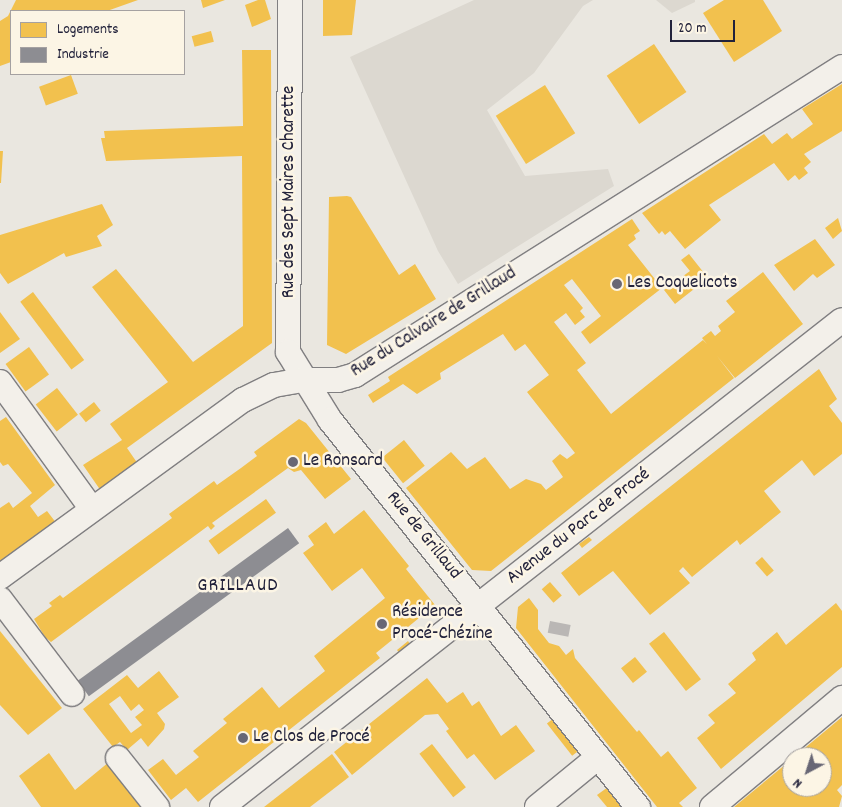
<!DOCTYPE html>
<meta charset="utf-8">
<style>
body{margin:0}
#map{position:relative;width:842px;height:807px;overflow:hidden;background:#eae7e0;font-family:Dekko,sans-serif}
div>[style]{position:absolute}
.green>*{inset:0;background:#dcd8d0}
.water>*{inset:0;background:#bab7b5;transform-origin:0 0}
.homes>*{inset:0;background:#f2c14e;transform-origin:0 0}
.industry>*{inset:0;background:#8d8d92;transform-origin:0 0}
.roads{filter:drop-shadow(1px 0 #807f81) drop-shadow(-1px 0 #807f81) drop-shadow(0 1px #807f81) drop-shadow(0 -1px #807f81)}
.minor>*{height:24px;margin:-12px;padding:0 12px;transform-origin:12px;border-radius:12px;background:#f3f0ea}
.dots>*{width:14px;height:14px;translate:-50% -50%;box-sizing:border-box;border:2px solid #fcf5e5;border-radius:50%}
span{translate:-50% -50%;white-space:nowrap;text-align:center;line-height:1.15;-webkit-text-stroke:5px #fcf5e5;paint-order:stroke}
.street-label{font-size:19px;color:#22223b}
.poi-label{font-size:19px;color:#22223b}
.left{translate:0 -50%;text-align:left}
.neighbourhood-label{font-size:20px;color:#22223b;letter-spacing:1px}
.legend{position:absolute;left:10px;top:10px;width:175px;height:65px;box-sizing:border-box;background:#fcf5e5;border:1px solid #a5a1a1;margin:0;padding:6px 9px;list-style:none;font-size:15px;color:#22223b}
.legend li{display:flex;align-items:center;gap:10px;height:25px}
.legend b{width:25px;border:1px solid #a5a1a1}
.north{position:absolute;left:782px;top:747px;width:50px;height:50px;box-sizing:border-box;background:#fcf5e5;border:1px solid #a5a1a1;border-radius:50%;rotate:220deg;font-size:14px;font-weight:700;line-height:20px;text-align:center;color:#22223b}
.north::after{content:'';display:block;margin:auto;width:18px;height:22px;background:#686775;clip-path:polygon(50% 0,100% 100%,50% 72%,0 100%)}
.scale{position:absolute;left:670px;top:20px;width:65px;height:22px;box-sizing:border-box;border:2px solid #22223b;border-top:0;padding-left:6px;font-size:15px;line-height:18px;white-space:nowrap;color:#22223b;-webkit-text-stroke:4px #fcf5e5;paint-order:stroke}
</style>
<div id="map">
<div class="green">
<div style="clip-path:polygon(474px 0,593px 0,583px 6px,534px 73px,487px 110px,525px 176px,608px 169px,614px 186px,458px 284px,438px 251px,350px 57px)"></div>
<div style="clip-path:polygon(656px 0,695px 0,695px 2px,672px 13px)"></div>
</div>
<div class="water">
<div style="left:550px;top:621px;width:21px;height:12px;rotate:11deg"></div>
</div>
<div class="homes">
<div style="clip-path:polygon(16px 0,138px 0,107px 11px,11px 11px,11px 62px,0 66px,0 21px,8px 16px)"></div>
<div style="clip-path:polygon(201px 0,225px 0,203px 8px)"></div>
<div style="clip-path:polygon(258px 0,265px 0,271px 19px,252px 27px,245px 5px)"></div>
<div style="clip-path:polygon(323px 0,356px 0,352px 35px,323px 36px)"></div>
<div style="clip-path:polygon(724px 0,763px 0,782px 31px,734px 62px,703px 13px)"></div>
<div style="left:211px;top:31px;width:11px;height:20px;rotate:75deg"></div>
<div style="left:654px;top:44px;width:58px;height:57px;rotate:56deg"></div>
<div style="clip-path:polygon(242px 50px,271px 50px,272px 343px,127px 448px,138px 464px,101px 491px,83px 465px,122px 440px,110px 424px,168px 382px,92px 287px,116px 269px,193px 362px,243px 326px,242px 156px,106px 161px,101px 138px,105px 138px,104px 131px,243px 126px)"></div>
<div style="left:71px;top:75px;width:20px;height:34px;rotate:70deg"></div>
<div style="clip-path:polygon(842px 84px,842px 131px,804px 154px,811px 162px,804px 168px,808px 173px,799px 180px,795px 175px,788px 181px,774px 163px,709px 205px,721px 220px,685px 249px,670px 231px,665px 235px,662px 231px,659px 234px,642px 213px,764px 134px,772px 144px,787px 133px,792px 139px,813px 124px,802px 109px)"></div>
<div style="left:545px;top:85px;width:57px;height:58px;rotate:58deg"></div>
<div style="clip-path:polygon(0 151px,3px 151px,1px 183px,0 183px)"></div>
<div style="clip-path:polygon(347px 196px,351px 197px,399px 275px,415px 264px,436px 299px,346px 354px,327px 345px,329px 197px)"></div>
<div style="clip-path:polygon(102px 204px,113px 225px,97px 236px,102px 246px,66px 257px,64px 253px,8px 284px,0 273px,0 235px)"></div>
<div style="clip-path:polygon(838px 218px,842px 231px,833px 239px,825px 228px)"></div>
<div style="clip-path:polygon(632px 219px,640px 231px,634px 235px,636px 239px,628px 245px,662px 288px,590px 344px,581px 332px,601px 316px,572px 279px,564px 285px,583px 308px,580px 311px,585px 317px,575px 325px,566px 313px,554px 322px,586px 363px,577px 370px,611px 414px,703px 340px,707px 344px,702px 338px,711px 331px,715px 336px,721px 331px,718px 326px,735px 312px,726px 301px,763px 272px,803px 324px,735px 378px,717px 356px,734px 378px,491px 571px,472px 570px,406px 488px,451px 452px,467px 469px,485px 457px,510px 489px,526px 479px,541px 484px,546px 490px,563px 477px,552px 461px,560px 454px,567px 459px,575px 453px,527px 392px,549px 375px,525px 344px,515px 351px,503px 334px,440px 373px,441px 379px,417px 394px,403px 384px,373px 403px,368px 395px,390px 381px,388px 377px)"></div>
<div style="clip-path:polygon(815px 239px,835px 265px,817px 278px,813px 274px,794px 291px,774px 265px)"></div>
<div style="clip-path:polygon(689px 254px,708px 278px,675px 304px,664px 290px,690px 271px,681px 260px)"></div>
<div style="left:33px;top:292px;width:85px;height:16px;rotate:53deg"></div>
<div style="clip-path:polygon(0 312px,20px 339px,0 353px)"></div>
<div style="left:29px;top:347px;width:34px;height:29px;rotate:54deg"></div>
<div style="clip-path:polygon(819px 369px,837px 399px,829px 406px,842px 423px,842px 454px,814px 476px,802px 460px,764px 491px,781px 512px,740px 545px,737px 540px,692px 577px,683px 567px,679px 571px,690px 583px,650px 615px,613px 571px,579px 596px,561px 573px)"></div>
<div style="left:57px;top:388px;width:34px;height:27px;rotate:52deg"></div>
<div style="left:94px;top:402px;width:11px;height:19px;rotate:52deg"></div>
<div style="clip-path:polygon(6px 417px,55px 485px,30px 506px,38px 517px,47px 511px,57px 524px,0 566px,0 508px,9px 502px,13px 508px,32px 493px,8px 464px,3px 466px,0 462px,0 421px)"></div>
<div style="clip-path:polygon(299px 419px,306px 423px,351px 479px,325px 499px,301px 470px,294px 472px,288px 468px,212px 523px,215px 526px,211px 530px,208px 526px,51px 642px,45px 637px,34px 619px,52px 606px,49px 603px,60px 595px,63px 598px,172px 518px,169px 514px,214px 481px,217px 485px,241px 468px,257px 456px,254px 452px)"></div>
<div style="left:404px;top:440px;width:33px;height:28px;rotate:51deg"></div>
<div style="left:266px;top:499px;width:17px;height:71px;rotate:54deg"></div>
<div style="clip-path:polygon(364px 510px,409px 566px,406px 569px,435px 605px,376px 653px,380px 658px,198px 802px,186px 788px,171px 800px,148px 770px,163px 759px,176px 775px,199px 757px,193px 751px,227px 723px,223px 719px,262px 687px,279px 708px,325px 671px,314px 656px,385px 598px,362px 568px,332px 591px,303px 553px,314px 545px,308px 536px,326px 522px,334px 534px)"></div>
<div style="clip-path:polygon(589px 537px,592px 540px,582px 548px,579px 544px)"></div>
<div style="left:762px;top:557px;width:18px;height:9px;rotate:49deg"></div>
<div style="left:550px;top:582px;width:18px;height:11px;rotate:49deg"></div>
<div style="clip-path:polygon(529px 598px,538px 610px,538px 629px,549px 643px,559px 646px,566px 655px,573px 649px,575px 658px,637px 732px,639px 730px,661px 757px,668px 751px,697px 788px,679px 803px,683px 807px,657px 807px,516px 628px,518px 607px)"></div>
<div style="clip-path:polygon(836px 603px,842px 611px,842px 667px,721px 769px,697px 738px,715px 723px,708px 715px,736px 693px,728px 684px,756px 660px,752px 653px,777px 632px,786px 645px)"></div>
<div style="clip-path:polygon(0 631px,62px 708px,28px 735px,0 705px)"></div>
<div style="left:664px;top:632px;width:60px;height:19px;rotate:52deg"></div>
<div style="clip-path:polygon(408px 641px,411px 646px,400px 654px,397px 650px)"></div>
<div style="left:635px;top:657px;width:19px;height:18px;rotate:51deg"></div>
<div style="clip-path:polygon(evenodd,159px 671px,179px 697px,157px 713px,165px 724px,164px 729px,148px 747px,141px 738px,127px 750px,120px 742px,113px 747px,83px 709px,127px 675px,138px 688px,159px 671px,120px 696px,131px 711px,139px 704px,144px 710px,135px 717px,142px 725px,131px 733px,109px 704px,120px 696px)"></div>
<div style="clip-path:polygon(427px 678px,447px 703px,463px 692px,472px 706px,479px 701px,501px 736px,516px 725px,535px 751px,495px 780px,474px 754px,467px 759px,446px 731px,449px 729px,438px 714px,425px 715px,352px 775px,334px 752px)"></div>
<div style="clip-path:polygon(842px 717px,842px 785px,837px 790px,842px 796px,839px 807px,734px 807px,792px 759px,792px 787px,822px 787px,822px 757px,794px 757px)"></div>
<div style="left:554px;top:718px;width:41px;height:9px;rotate:52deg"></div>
<div style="left:432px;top:744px;width:55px;height:16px;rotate:52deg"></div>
<div style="clip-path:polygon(49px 753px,75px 790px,109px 762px,144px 807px,41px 807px,19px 776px)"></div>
<div style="clip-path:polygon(332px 754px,349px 777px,310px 807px,264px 807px)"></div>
<div style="clip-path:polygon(608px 787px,623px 807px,607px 807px,597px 795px)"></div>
</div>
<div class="industry">
<div style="left:288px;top:528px;width:19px;height:260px;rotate:54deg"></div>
</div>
<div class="roads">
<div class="minor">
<div style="left:290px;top:0;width:352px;rotate:90.3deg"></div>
<div style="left:288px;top:352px;width:80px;rotate:58.3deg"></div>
<div style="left:330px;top:420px;width:495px;rotate:51.5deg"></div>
<div style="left:0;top:382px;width:157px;rotate:54.1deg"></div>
<div style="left:0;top:577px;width:301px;rotate:-36.1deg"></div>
<div style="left:243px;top:400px;width:34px;rotate:-26deg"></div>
<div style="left:274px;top:385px;width:29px;rotate:-10deg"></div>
<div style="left:303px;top:380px;width:35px"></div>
<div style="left:338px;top:380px;width:18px;rotate:-16deg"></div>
<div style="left:355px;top:375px;width:576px;rotate:-32.31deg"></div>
<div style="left:0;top:599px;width:119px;rotate:52.8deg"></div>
<div style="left:118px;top:758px;width:63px;rotate:51.5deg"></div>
<div style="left:222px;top:807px;width:788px;rotate:-38.15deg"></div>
<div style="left:537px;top:807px;width:79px;rotate:-39.3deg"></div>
<div style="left:712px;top:807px;width:170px;rotate:-40deg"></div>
</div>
</div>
<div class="dots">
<div style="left:617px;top:284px;background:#686775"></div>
<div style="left:293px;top:462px;background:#686775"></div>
<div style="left:382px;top:624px;background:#686775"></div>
<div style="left:243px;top:738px;background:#686775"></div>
</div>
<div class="street-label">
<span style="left:290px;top:192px;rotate:-90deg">Rue des Sept Maires Charette</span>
<span style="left:434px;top:323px;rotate:-32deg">Rue du Calvaire de Grillaud</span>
<span style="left:579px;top:527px;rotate:-38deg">Avenue du Parc de Procé</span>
<span style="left:423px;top:536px;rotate:51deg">Rue de Grillaud</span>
</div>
<div class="poi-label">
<span class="left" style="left:627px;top:284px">Les Coquelicots</span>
<span class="left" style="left:303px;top:462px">Le Ronsard</span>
<span class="left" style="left:392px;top:624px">Résidence<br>Procé-Chézine</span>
<span class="left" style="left:253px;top:738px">Le Clos de Procé</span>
</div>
<div class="neighbourhood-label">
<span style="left:238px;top:586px">GRILLAUD</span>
</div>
<ul class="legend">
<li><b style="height:14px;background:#f2c14e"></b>Logements</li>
<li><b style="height:14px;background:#8d8d92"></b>Industrie</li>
</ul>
<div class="north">N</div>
<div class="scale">20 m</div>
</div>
